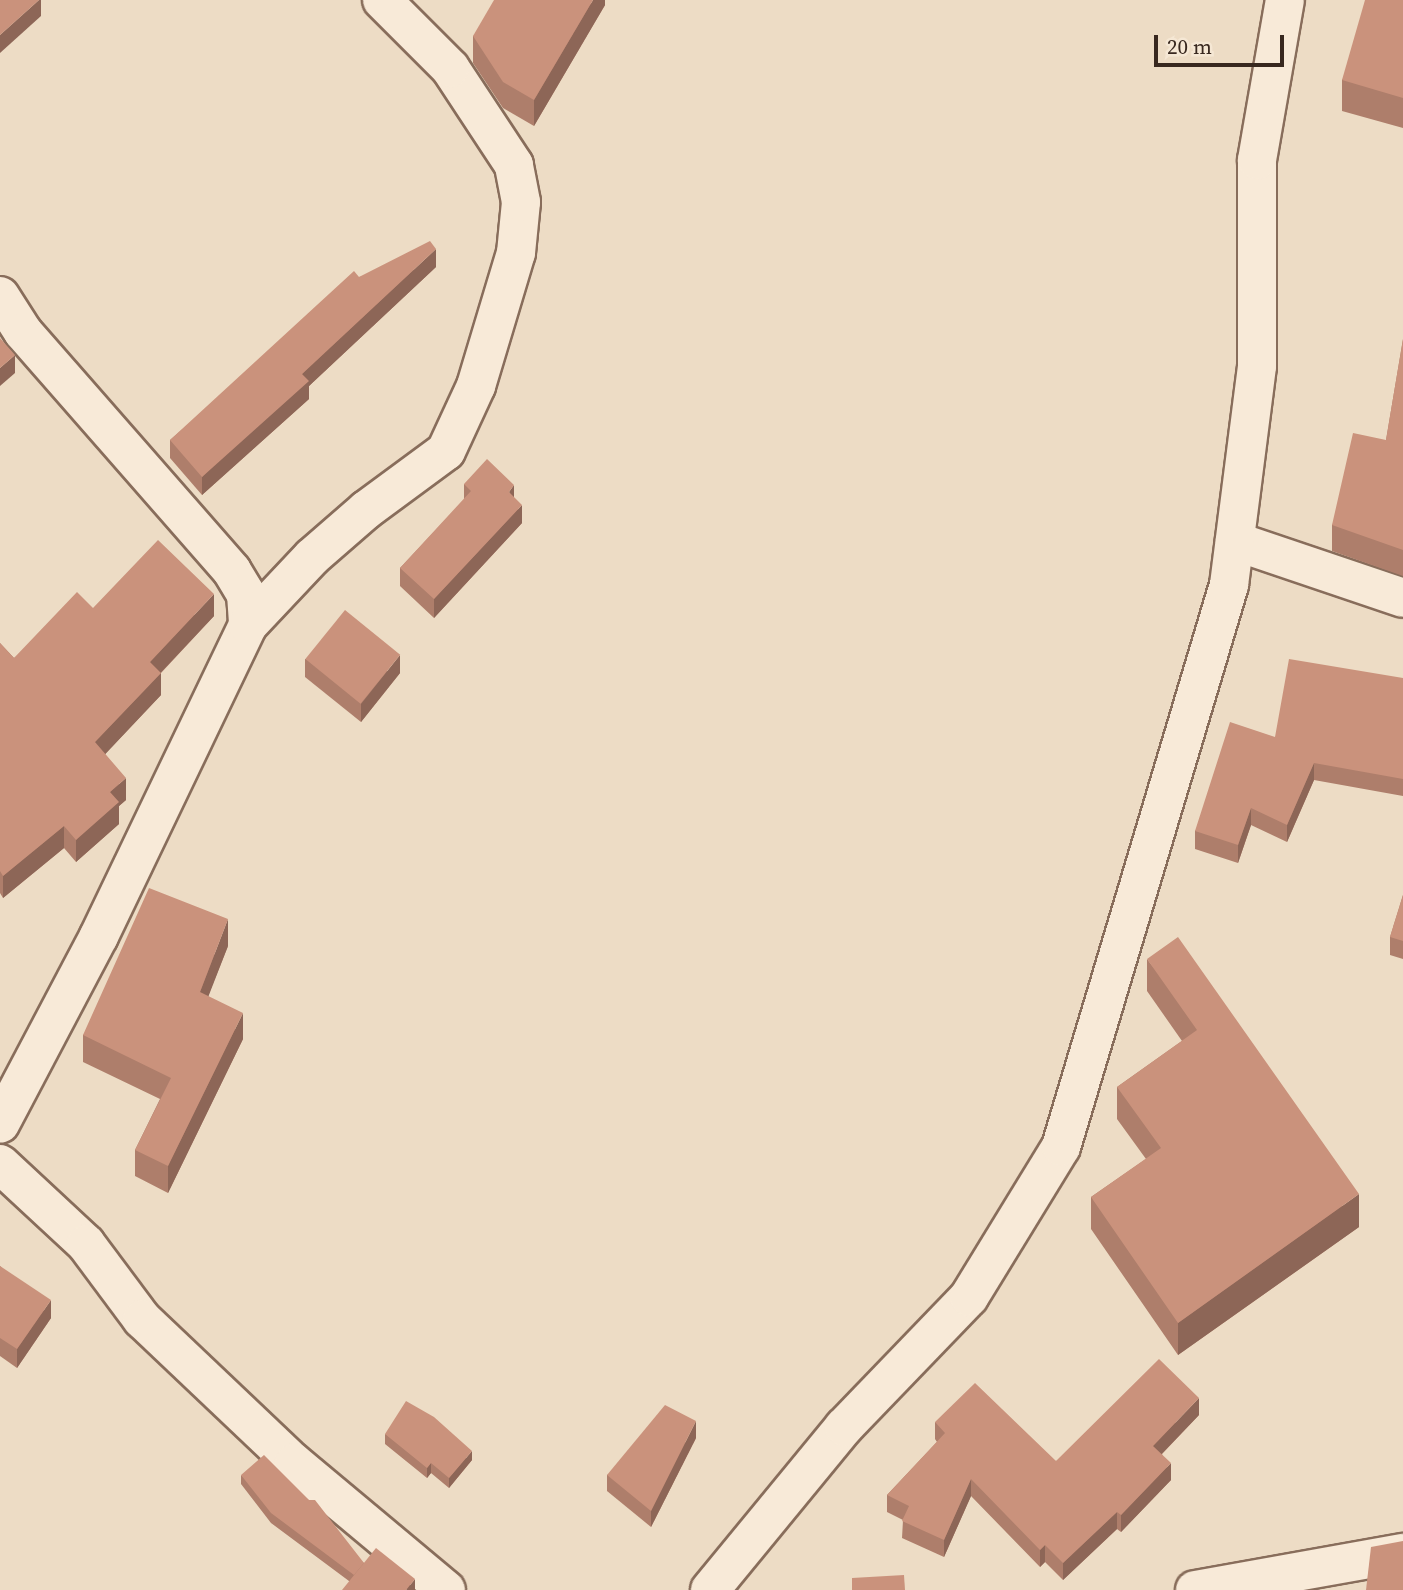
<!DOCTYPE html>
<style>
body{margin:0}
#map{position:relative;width:1403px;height:1590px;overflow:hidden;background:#eddcc5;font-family:"Source Serif 4",serif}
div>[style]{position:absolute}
.roads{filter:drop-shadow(2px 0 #886d5b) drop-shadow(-2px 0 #886d5b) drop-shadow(0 2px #886d5b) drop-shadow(0 -2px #886d5b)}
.minor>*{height:38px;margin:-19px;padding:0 19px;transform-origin:19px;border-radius:19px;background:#f8ead8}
.wall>*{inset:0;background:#ae7e6b}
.shaded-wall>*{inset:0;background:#8d6657}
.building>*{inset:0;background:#ca927c;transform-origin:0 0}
span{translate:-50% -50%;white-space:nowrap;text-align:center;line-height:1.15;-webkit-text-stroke:7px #f5e7d4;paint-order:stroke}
.scale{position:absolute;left:1154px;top:35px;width:130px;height:32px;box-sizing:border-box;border:4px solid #38281f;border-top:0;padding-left:9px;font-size:21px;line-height:24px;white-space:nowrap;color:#38281f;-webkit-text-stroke:5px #f5e7d4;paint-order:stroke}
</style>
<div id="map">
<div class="roads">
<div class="minor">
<div style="left:0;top:296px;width:43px;rotate:57.4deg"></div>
<div style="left:23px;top:332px;width:317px;rotate:48.8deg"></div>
<div style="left:232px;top:571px;width:27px;rotate:59deg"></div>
<div style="left:246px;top:594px;width:31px;rotate:86deg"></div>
<div style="left:248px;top:625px;width:345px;rotate:115.6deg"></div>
<div style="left:99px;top:936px;width:212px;rotate:117.8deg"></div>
<div style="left:1235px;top:541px;width:177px;rotate:18.7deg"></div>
<div style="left:248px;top:625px;width:93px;rotate:-46.7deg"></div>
<div style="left:312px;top:557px;width:72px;rotate:-41deg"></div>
<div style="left:366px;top:510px;width:99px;rotate:-36.4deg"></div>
<div style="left:446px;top:451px;width:72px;rotate:-65.2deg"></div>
<div style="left:476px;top:386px;width:139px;rotate:-73.3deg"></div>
<div style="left:516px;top:253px;width:51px;rotate:-84.4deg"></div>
<div style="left:521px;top:202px;width:38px;rotate:-101deg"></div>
<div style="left:514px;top:165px;width:116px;rotate:-123.4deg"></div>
<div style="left:450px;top:68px;width:96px;rotate:-135deg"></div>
<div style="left:0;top:1164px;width:117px;rotate:42.9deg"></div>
<div style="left:86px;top:1244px;width:94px;rotate:53.3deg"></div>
<div style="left:142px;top:1319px;width:209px;rotate:43.5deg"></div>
<div style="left:294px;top:1463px;width:198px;rotate:39.9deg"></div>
<div style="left:710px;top:1590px;width:211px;rotate:-50.6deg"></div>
<div style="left:844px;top:1427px;width:180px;rotate:-46.1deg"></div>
<div style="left:969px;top:1297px;width:176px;rotate:-58.5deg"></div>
<div style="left:1061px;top:1147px;width:587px;rotate:-73.36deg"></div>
<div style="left:1229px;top:585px;width:221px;rotate:-82.7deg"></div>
<div style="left:1257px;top:366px;width:206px;rotate:-90deg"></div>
<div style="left:1257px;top:160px;width:162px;rotate:-80.1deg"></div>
<div style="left:1195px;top:1590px;width:211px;rotate:-10.1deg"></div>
</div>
</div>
<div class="wall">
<div style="clip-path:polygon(605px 0,605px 5px,534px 126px,503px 108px,473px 63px,473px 36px)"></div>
<div style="clip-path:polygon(1403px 0,1403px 128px,1342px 111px,1342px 80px)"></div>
<div style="clip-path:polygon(436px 267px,309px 386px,309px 399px,202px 495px,170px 458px,170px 440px,359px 277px)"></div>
<div style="clip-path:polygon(1403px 339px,1403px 576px,1332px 551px,1332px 525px,1386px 440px)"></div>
<div style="clip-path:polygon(464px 484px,514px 498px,522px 523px,434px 618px,400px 586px,400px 568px,464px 500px)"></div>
<div style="clip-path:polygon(93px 608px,214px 616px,161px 673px,161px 695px,105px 754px,126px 800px,119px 806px,119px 824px,76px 862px,64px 848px,3px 898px,0 893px,0 643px,14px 658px)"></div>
<div style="clip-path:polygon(305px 659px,400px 673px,361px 722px,305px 677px)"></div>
<div style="clip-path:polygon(1403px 678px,1403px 796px,1314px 780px,1287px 842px,1251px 825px,1238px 863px,1195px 849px,1195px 831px,1275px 737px)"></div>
<div style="clip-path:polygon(1403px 895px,1403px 959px,1390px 955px,1390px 937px)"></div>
<div style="clip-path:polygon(228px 946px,208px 996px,243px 1039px,168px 1193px,135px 1176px,135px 1150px,160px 1099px,83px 1062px,83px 1035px)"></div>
<div style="clip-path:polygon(1147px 959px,1359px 1227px,1178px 1355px,1091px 1229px,1091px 1197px,1146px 1159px,1117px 1119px,1117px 1087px,1182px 1041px,1147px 991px)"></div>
<div style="clip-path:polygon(0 1266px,51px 1318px,17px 1368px,0 1356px)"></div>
<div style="clip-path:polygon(1199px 1415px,1162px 1454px,1171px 1480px,1121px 1532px,1117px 1529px,1063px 1580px,1045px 1562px,1040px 1567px,971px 1496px,944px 1557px,902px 1538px,903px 1520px,887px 1512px,887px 1495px,937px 1442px,935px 1439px,935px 1422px,1056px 1461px)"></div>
<div style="clip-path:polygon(385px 1434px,472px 1460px,449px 1488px,431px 1473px,427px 1478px,385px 1444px)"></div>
<div style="clip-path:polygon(696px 1438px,651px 1527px,607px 1491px,607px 1475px)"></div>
<div style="clip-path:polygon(241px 1475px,364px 1563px,415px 1590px,349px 1581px,271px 1523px,241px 1484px)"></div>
</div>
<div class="shaded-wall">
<div style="clip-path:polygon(39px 0,41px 0,41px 16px,0 53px,0 35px)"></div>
<div style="clip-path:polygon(593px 0,605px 0,605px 5px,534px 126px,534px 100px)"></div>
<div style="clip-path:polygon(436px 249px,436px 267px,309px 386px,309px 399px,202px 495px,202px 477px,302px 374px)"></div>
<div style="clip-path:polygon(15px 355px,15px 373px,0 386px,0 368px)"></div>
<div style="clip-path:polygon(514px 485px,514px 503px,509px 492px)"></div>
<div style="clip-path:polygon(522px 505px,522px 523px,434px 618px,434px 599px)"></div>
<div style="clip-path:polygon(214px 594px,214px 616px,150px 684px,150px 662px)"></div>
<div style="clip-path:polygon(400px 655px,400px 673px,361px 722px,361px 704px)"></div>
<div style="clip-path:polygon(161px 673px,161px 695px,95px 765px,95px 742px)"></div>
<div style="clip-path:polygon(1314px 763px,1314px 780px,1287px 842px,1287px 825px)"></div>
<div style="clip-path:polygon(126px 778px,126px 800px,119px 806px,119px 824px,76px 862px,76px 840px,110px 792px)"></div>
<div style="clip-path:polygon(1251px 808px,1251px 825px,1238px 863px,1238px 845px)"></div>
<div style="clip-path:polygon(64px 826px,64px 848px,3px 898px,3px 876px)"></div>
<div style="clip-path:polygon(228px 919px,228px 946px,200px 1018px,200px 992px)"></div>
<div style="clip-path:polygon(243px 1013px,243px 1039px,168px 1193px,168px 1166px)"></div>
<div style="clip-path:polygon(1359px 1194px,1359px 1227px,1178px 1355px,1178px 1323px)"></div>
<div style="clip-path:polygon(51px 1300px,51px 1318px,17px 1368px,17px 1349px)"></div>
<div style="clip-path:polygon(1199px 1398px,1199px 1415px,1153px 1463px,1153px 1446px)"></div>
<div style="clip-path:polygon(696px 1421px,696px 1438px,651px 1527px,651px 1511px)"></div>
<div style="clip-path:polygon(472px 1451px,472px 1460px,449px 1488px,449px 1478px)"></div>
<div style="clip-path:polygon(431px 1463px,431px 1473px,427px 1478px,427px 1468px)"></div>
<div style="clip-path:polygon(1171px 1463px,1171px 1480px,1121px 1532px,1121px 1515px)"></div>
<div style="clip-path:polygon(971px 1479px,971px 1496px,944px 1557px,944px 1540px)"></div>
<div style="clip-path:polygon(1117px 1512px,1117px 1529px,1063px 1580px,1063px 1563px)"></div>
<div style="clip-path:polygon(1045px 1545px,1045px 1562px,1040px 1567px,1040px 1550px)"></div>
<div style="clip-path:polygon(415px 1579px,415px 1590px,406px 1590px)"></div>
</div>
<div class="building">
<div style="clip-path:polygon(0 0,39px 0,0 35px)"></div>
<div style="clip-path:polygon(494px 0,593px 0,534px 100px,503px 82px,473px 36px)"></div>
<div style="clip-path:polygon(1365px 0,1403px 0,1403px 98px,1342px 80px)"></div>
<div style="clip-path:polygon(430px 241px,436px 249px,302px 374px,309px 381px,202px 477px,170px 440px,354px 271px,359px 277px)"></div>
<div style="clip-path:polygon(0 338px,15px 355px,0 368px)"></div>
<div style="clip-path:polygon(1403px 339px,1403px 550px,1332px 525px,1353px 433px,1386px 440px)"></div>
<div style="clip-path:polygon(487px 459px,514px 485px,509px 492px,522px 505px,434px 599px,400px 568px,471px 491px,464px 484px)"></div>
<div style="clip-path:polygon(158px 540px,214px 594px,150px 662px,161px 673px,95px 742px,126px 778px,110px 792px,119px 802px,76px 840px,64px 826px,3px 876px,0 871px,0 643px,14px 658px,77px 592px,93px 608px)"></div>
<div style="left:345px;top:610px;width:71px;height:63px;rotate:39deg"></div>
<div style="clip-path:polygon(1289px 659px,1403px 678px,1403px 779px,1314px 763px,1287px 825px,1251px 808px,1238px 845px,1195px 831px,1230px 722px,1275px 737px)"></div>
<div style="clip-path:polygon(149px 888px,228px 919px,200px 992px,243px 1013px,168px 1166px,135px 1150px,171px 1078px,83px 1035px)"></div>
<div style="clip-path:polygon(1403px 895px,1403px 941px,1390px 937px)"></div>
<div style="clip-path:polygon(1178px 937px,1359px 1194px,1178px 1323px,1091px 1197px,1161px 1148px,1117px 1087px,1197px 1030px,1147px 959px)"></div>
<div style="clip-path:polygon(0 1266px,51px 1300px,17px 1349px,0 1338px)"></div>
<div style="clip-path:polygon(1159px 1359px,1199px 1398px,1153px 1446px,1171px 1463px,1121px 1515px,1117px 1512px,1063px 1563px,1045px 1545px,1040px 1550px,971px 1479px,944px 1540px,902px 1521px,909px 1506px,887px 1495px,945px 1433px,935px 1422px,975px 1383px,1056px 1461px)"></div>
<div style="clip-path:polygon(406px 1401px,434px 1417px,472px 1451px,449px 1478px,431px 1463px,427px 1468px,385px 1434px)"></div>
<div style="clip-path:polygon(665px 1405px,696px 1421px,651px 1511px,607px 1475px)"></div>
<div style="clip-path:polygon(264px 1455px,309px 1500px,315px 1500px,364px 1563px,354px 1575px,271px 1513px,241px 1475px)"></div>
<div style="clip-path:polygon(1403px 1541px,1403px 1590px,1366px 1590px,1371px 1547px)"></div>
<div style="clip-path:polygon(376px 1548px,415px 1579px,406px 1590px,342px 1590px)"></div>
<div style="clip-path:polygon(904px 1575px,905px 1590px,852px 1590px,852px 1578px)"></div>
</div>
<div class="scale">20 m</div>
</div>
